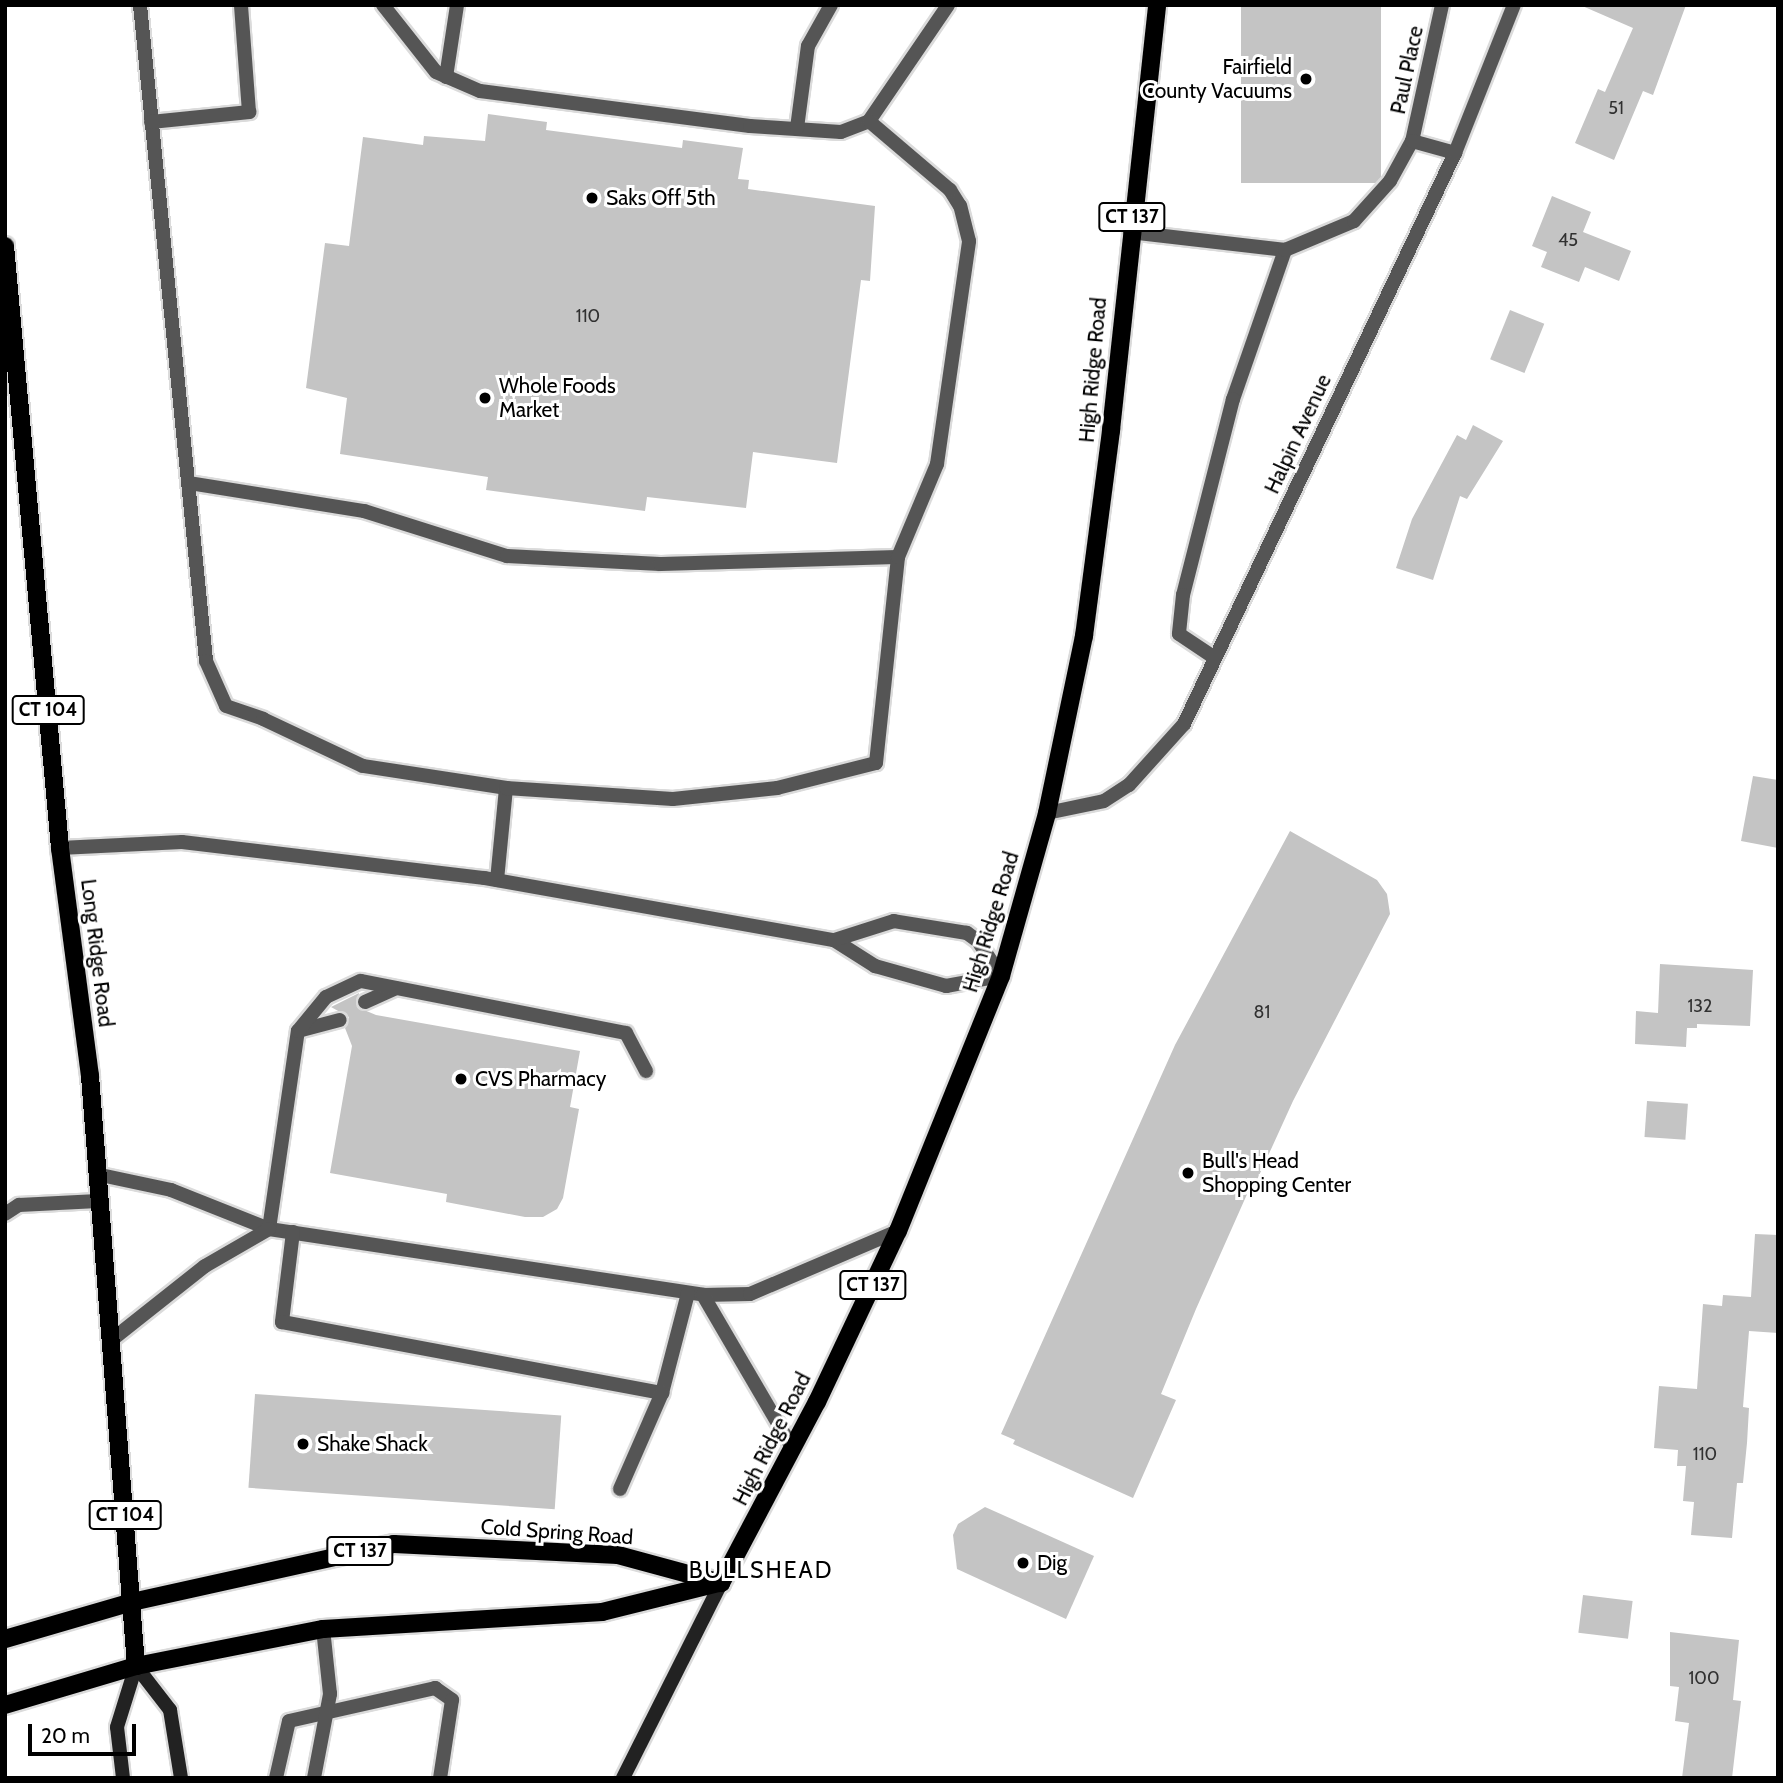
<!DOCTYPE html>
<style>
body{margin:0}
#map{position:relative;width:1783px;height:1783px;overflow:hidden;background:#fff;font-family:Cabin,sans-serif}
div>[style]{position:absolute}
.building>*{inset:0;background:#c4c4c4;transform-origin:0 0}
.roads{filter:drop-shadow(2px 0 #dbdbdb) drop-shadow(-2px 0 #dbdbdb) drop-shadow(0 2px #dbdbdb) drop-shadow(0 -2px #dbdbdb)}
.service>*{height:14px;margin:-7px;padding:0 7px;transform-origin:7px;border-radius:7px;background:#555}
.minor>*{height:14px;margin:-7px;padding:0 7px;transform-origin:7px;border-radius:7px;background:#555}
.secondary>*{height:14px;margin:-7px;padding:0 7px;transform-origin:7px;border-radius:7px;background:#222}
.primary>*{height:18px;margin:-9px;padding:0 9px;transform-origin:9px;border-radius:9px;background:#000}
.dots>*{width:19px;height:19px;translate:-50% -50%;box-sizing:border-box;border:4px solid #fff;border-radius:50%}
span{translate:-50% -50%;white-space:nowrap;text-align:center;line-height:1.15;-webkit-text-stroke:6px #fff;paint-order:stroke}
.number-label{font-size:18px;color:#313131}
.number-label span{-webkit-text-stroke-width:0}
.shield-label span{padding:2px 5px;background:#fff;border:2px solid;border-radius:5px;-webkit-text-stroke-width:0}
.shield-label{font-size:19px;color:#000;font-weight:700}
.poi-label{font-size:21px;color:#000}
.right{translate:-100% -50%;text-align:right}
.left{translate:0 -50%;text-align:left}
.street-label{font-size:21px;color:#000}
.neighbourhood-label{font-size:23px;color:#000;letter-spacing:2px}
.frame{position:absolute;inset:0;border:7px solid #000;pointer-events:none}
.scale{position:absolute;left:28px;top:1724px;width:108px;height:32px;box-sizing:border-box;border:4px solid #000;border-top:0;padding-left:9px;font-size:21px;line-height:24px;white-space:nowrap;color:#000;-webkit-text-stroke:5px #fff;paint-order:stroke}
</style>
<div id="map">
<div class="building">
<div style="left:1241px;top:5px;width:140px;height:178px"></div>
<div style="clip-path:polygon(1580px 5px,1686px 5px,1653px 95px,1643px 91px,1614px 160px,1575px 143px,1598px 89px,1605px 92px,1633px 28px)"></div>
<div style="clip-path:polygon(488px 114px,547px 122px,546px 130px,682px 148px,683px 140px,743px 148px,738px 179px,749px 180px,748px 189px,875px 206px,870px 281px,861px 280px,837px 463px,753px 452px,746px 508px,647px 497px,645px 511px,486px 490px,488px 477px,340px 454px,347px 398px,306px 388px,325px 243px,349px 246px,363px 137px,423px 145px,424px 136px,485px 141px)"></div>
<div style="clip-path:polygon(1552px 196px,1591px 212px,1583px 232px,1631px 251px,1619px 281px,1585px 267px,1579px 282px,1541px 267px,1547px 252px,1532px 246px)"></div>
<div style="left:1510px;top:310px;width:37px;height:53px;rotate:22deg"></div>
<div style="clip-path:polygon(1473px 425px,1503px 441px,1467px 499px,1460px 496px,1433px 580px,1396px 568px,1412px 519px,1457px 435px,1466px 440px)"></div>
<div style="clip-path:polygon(1753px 776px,1778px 780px,1778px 848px,1741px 841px)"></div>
<div style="clip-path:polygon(1290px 831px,1377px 880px,1387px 894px,1390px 914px,1293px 1101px,1251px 1193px,1248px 1192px,1196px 1309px,1161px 1394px,1176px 1400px,1133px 1498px,1013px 1444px,1015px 1440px,1001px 1434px,1175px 1045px)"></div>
<div style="clip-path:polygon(1660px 964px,1753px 970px,1750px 1026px,1697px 1024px,1697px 1028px,1687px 1028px,1686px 1047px,1635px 1044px,1636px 1011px,1658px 1013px)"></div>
<div style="clip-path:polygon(359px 993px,357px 1007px,376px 1015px,580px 1051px,570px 1107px,579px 1109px,563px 1198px,557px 1209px,543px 1217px,525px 1217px,446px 1202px,447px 1194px,330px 1173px,352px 1046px,345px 1028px,349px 1017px,331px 1007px)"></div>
<div style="left:1647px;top:1101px;width:41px;height:36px;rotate:4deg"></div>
<div style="clip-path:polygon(1755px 1234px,1778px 1235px,1778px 1333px,1749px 1331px,1743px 1407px,1749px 1408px,1747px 1443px,1743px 1483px,1737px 1483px,1732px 1538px,1691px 1535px,1694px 1502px,1683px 1501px,1686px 1466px,1677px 1466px,1678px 1450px,1654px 1448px,1659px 1386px,1697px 1389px,1703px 1304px,1722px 1306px,1723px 1295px,1751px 1297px)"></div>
<div style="left:255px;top:1394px;width:307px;height:94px;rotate:4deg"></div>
<div style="clip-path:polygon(985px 1507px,1094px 1556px,1066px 1619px,957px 1569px,953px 1535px,958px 1524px)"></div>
<div style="left:1583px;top:1595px;width:50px;height:38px;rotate:7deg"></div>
<div style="clip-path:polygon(1670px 1632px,1739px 1640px,1733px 1700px,1741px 1701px,1732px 1778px,1682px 1778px,1689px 1723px,1675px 1721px,1679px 1687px,1670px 1686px)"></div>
</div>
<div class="roads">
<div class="service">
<div style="left:140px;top:5px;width:659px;rotate:84.25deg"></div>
<div style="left:206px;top:661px;width:49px;rotate:66deg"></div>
<div style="left:226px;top:706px;width:39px;rotate:19deg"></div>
<div style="left:263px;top:719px;width:110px;rotate:25.2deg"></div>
<div style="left:363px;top:766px;width:145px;rotate:8.7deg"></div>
<div style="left:383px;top:5px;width:85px;rotate:51.7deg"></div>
<div style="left:436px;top:72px;width:48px;rotate:23.4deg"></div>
<div style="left:480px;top:91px;width:272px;rotate:7.4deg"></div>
<div style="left:750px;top:126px;width:91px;rotate:3.8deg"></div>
<div style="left:841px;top:132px;width:30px;rotate:-21deg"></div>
<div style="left:869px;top:121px;width:140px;rotate:-55.7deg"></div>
<div style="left:446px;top:77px;width:73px;rotate:-81.3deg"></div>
<div style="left:151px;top:122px;width:99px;rotate:-5.8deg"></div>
<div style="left:249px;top:112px;width:107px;rotate:-94.3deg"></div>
<div style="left:797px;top:128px;width:83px;rotate:-82.4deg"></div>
<div style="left:808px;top:46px;width:47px;rotate:-60.7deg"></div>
<div style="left:1130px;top:232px;width:156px;rotate:6.6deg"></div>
<div style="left:1285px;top:250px;width:158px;rotate:109.2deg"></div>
<div style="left:1233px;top:399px;width:202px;rotate:104.3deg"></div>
<div style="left:1183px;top:595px;width:39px;rotate:96deg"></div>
<div style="left:1179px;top:634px;width:43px;rotate:33.7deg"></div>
<div style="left:1285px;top:250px;width:75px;rotate:-22.8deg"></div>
<div style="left:1354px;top:221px;width:54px;rotate:-48deg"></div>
<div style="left:1390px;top:181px;width:46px;rotate:-61.2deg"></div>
<div style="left:189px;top:483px;width:177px;rotate:9.1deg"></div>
<div style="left:364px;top:511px;width:150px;rotate:17.5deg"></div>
<div style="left:507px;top:556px;width:153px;rotate:3deg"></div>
<div style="left:660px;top:564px;width:238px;rotate:-1.7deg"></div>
<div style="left:60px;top:848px;width:122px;rotate:-2.8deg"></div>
<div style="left:182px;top:842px;width:305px;rotate:6.8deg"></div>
<div style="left:485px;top:878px;width:354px;rotate:10.1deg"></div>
<div style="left:834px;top:940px;width:49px;rotate:32.4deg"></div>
<div style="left:875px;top:966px;width:74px;rotate:15.7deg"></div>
<div style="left:946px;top:986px;width:56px;rotate:-10.3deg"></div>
<div style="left:1001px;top:976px;width:42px;rotate:-123.3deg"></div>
<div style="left:978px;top:941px;width:14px;rotate:-144deg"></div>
<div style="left:967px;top:933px;width:74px;rotate:-170.7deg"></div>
<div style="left:894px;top:921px;width:63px;rotate:162.4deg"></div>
<div style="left:497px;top:880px;width:92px;rotate:-84.4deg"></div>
<div style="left:506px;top:788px;width:167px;rotate:3.8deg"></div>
<div style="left:673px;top:799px;width:105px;rotate:-6deg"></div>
<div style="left:777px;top:788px;width:102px;rotate:-14.2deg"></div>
<div style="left:876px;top:763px;width:207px;rotate:-83.9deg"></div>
<div style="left:898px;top:557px;width:101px;rotate:-67.2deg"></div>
<div style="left:937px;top:464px;width:225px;rotate:-81.8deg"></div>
<div style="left:969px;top:241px;width:36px;rotate:-104deg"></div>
<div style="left:960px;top:206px;width:19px;rotate:-122deg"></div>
<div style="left:950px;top:190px;width:106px;rotate:-139.6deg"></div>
<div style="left:365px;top:1002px;width:34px;rotate:-24deg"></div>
<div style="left:298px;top:1031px;width:43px;rotate:-14.7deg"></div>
<div style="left:96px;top:1174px;width:77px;rotate:12deg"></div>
<div style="left:171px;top:1190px;width:105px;rotate:21.7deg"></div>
<div style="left:269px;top:1229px;width:439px;rotate:8.6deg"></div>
<div style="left:703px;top:1295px;width:47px;rotate:-1.2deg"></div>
<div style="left:750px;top:1294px;width:161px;rotate:-23.1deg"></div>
<div style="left:5px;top:1214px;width:17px;rotate:-33deg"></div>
<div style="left:19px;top:1205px;width:79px;rotate:-2.9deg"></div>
<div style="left:269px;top:1229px;width:200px;rotate:-81.7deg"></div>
<div style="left:298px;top:1031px;width:44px;rotate:-50.5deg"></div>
<div style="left:326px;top:997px;width:38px;rotate:-25deg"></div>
<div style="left:361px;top:981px;width:270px;rotate:11.1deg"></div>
<div style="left:626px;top:1033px;width:43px;rotate:62.2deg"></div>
<div style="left:293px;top:1232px;width:91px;rotate:97deg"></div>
<div style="left:282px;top:1322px;width:387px;rotate:10.6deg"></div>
<div style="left:662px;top:1393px;width:103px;rotate:-75.4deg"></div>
<div style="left:703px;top:1295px;width:178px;rotate:59.7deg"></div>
<div style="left:109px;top:1342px;width:122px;rotate:-38.4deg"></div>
<div style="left:205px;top:1266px;width:74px;rotate:-30deg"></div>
<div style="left:620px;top:1489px;width:105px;rotate:-66.4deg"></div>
<div style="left:276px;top:1778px;width:58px;rotate:-77.2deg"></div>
<div style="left:289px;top:1721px;width:150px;rotate:-12.7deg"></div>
<div style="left:435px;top:1688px;width:21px;rotate:35deg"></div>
<div style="left:452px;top:1700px;width:79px;rotate:98.7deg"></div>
<div style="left:314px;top:1778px;width:86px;rotate:-79.2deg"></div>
<div style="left:330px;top:1694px;width:65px;rotate:-96.1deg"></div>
</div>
<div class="minor">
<div style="left:1442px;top:5px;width:139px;rotate:102.4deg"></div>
<div style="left:1412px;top:141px;width:45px;rotate:15.6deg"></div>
<div style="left:1047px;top:813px;width:58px;rotate:-11.9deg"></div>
<div style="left:1104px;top:801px;width:30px;rotate:-33deg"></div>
<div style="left:1129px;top:785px;width:82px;rotate:-48deg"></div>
<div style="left:1184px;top:724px;width:632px;rotate:-64.61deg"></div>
<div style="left:1455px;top:153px;width:159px;rotate:-68.3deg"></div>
</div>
<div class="secondary">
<div style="left:136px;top:1666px;width:56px;rotate:52.3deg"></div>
<div style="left:170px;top:1710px;width:69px;rotate:80.8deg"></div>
<div style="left:123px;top:1778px;width:51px;rotate:-96.7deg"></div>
<div style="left:117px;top:1727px;width:64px;rotate:-72.7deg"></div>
<div style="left:623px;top:1778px;width:218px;rotate:-63.3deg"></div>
</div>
<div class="primary">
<div style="left:5px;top:246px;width:605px;rotate:84.78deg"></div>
<div style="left:60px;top:848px;width:230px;rotate:82.5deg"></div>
<div style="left:90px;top:1076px;width:592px;rotate:85.54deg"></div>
<div style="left:721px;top:1583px;width:205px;rotate:-62.1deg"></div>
<div style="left:817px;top:1402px;width:189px;rotate:-64.7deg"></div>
<div style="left:898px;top:1231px;width:275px;rotate:-68deg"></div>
<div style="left:1001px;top:976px;width:169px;rotate:-74.2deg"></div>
<div style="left:1047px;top:813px;width:181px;rotate:-78.2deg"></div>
<div style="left:1084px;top:636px;width:208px;rotate:-82.5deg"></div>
<div style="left:1111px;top:430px;width:427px;rotate:-83.8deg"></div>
<div style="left:5px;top:1639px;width:132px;rotate:-16.2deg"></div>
<div style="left:132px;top:1602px;width:268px;rotate:-12.5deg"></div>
<div style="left:394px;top:1544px;width:224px;rotate:2.8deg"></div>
<div style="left:618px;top:1555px;width:107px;rotate:15.2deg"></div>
<div style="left:5px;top:1705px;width:137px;rotate:-16.6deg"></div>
<div style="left:136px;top:1666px;width:191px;rotate:-11.2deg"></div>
<div style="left:323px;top:1629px;width:280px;rotate:-3.5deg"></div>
<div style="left:602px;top:1612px;width:120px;rotate:-14deg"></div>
</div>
</div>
<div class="dots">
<div style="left:1306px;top:79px;background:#000"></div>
<div style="left:592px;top:198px;background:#000"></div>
<div style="left:485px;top:398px;background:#000"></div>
<div style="left:461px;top:1079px;background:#000"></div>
<div style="left:1188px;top:1173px;background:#000"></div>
<div style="left:303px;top:1444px;background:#000"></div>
<div style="left:1023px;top:1563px;background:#000"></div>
</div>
<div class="number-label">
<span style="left:1616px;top:108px">51</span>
<span style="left:1568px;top:240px">45</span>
<span style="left:588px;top:316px">110</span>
<span style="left:1700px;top:1006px">132</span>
<span style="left:1262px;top:1012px">81</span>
<span style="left:1705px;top:1454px">110</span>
<span style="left:1704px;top:1678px">100</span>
</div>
<div class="shield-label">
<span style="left:1132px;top:217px">CT 137</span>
<span style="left:48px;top:710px">CT 104</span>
<span style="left:873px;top:1285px">CT 137</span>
<span style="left:125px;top:1515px">CT 104</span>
<span style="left:360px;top:1551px">CT 137</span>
</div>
<div class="poi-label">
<span class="right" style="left:1292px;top:79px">Fairfield<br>County Vacuums</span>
<span class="left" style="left:606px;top:198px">Saks Off 5th</span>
<span class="left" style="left:499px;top:398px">Whole Foods<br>Market</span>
<span class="left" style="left:475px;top:1079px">CVS Pharmacy</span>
<span class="left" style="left:1202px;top:1173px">Bull's Head<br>Shopping Center</span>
<span class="left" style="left:317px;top:1444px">Shake Shack</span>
<span class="left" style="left:1037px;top:1563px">Dig</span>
</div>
<div class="street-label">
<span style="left:1407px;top:70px;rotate:-78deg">Paul Place</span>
<span style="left:1093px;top:370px;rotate:-85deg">High Ridge Road</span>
<span style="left:1298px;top:434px;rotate:-65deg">Halpin Avenue</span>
<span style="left:991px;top:922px;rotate:-73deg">High Ridge Road</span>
<span style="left:97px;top:953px;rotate:83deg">Long Ridge Road</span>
<span style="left:772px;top:1439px;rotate:-63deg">High Ridge Road</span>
<span style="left:557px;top:1532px;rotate:4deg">Cold Spring Road</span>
</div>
<div class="neighbourhood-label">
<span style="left:761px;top:1570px">BULLSHEAD</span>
</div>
<div class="frame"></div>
<div class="scale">20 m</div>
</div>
